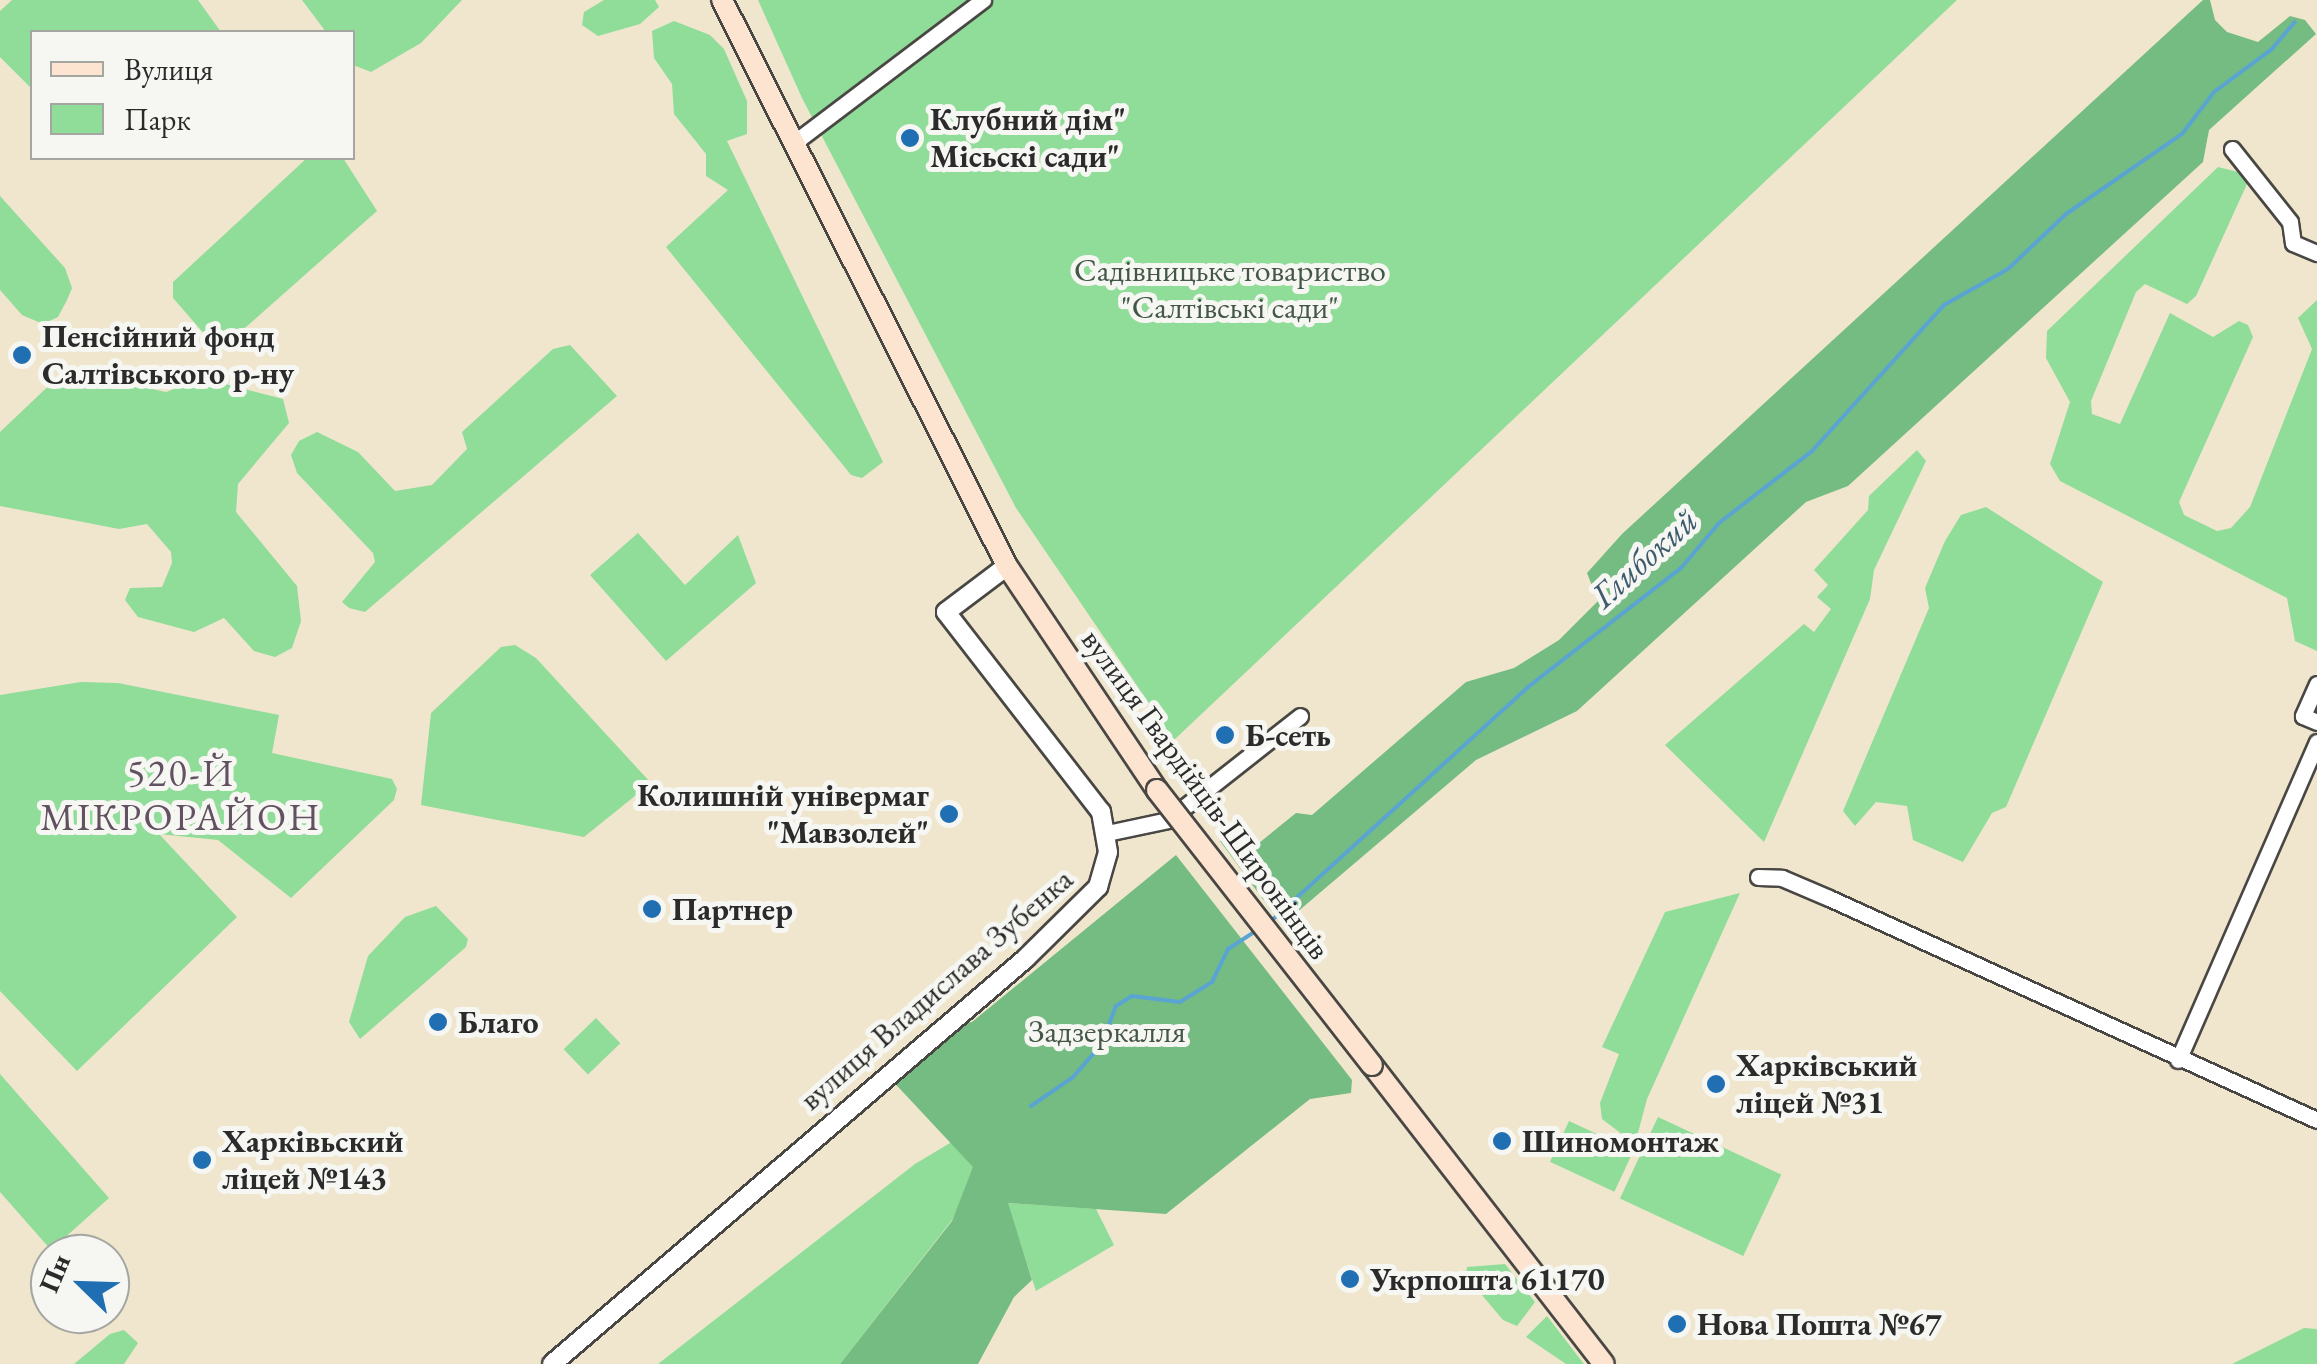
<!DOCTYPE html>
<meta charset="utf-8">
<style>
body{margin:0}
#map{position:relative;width:2317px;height:1364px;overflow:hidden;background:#f0e6ce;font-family:"EB Garamond",serif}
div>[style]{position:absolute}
.green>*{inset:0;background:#90dc99;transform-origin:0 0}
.forest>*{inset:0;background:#74bc81}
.stream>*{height:4px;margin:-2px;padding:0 2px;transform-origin:2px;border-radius:2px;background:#5aa4d2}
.roads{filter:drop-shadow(2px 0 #494743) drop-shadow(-2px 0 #494743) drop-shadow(0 2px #494743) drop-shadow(0 -2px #494743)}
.minor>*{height:15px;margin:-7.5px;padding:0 7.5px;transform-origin:7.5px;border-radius:7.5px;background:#fff}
.tertiary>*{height:18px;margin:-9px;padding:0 9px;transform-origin:9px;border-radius:9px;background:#fff}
.secondary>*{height:20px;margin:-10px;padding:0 10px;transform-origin:10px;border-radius:10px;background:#fde4d1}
.bridges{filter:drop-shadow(2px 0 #494743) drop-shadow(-2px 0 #494743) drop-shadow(0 2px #494743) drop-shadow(0 -2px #494743)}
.secondary-bridge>*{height:20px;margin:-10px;padding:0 10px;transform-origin:10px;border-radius:10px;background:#fde4d1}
.dots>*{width:28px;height:28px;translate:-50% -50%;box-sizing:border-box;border:5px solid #f6f6f2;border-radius:50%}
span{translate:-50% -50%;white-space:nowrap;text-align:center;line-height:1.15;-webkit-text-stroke:10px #f6f6f2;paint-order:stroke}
.poi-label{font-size:32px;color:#2b2b2b;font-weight:700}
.left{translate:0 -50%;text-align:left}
.right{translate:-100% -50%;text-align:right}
.park-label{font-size:32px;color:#445746}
.street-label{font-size:32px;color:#2b2b2b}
.water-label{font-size:35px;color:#3e5b6e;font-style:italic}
.quarter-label{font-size:38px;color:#625160;letter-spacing:2.5px}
.legend{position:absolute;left:30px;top:30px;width:325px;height:130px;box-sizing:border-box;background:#f6f6f2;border:2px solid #a5a5a2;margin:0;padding:12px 18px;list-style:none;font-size:30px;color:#2b2b2b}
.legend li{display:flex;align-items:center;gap:20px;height:50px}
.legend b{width:50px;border:2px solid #a5a5a2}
.north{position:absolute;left:30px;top:1234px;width:100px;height:100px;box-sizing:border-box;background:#f6f6f2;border:2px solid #a5a5a2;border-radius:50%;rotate:293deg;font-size:28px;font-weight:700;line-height:40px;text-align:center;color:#2b2b2b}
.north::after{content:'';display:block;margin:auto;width:35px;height:45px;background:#1f6fb2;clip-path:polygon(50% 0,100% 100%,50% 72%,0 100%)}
</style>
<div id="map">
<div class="green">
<div style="clip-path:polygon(12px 0,198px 0,221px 32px,32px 32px,32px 89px,0 57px,0 11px)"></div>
<div style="clip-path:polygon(302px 0,462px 0,421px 43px,371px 72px,353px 65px,352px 32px,326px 32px)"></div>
<div style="clip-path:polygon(604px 0,655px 0,659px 7px,640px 24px,598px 36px,582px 25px,584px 12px)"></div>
<div style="clip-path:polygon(758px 0,1957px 0,1174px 740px,1016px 508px,802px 98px)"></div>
<div style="clip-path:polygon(674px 21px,710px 35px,724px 49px,747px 101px,747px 134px,727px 141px,883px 462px,862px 478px,851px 475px,666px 247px,728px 190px,706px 176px,706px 154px,674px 114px,672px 84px,654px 58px,652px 31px)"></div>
<div style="clip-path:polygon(307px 158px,343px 158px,377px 211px,246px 327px,218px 342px,206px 336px,173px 298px,173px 282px)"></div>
<div style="clip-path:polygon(2218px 167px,2238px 172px,2247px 184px,2196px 296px,2187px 304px,2145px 284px,2136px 292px,2091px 401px,2092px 414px,2120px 424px,2170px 313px,2213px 337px,2239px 321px,2248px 325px,2253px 337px,2179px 502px,2184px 515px,2217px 531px,2231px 528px,2250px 507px,2312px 349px,2298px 318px,2317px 300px,2317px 651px,2295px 641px,2287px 598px,2060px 481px,2050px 464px,2070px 402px,2046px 358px,2047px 331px)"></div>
<div style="clip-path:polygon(0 196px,65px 268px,72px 288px,67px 300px,58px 317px,43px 324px,22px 315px,0 290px)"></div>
<div style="clip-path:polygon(570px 345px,617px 396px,365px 612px,349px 608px,342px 602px,375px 562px,373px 553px,297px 473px,291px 455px,299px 441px,317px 432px,358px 452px,395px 491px,432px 485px,467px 449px,462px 432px,553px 349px)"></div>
<div style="clip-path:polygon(84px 374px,166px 392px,203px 378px,283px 399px,289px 423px,238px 484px,236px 512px,297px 586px,301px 621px,292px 648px,275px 657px,254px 651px,224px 618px,194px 632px,138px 617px,125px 600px,130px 588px,162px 587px,172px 563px,171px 552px,147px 524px,119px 529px,0 506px,0 432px,59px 376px)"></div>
<div style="clip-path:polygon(1917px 450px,1926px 461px,1874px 570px,1870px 599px,1764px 842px,1665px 745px,1804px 624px,1814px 632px,1831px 609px,1817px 597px,1828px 585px,1814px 570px,1868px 510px,1869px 496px)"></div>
<div style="clip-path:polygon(1986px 507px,2103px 582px,2006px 807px,1992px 813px,1963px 862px,1913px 840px,1907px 806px,1876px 802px,1855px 826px,1843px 811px,1929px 608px,1925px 588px,1945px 541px,1961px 515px)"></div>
<div style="clip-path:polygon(638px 533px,685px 585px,738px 535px,756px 583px,666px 661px,590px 575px)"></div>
<div style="clip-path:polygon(515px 645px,536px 658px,651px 783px,584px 837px,421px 805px,431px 713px,501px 647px)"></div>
<div style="clip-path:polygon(81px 682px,118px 683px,279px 715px,272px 753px,392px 779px,397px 789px,394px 800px,291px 898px,218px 840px,159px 834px,237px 917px,77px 1071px,0 991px,0 695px)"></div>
<div style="clip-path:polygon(1740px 893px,1647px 1099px,1635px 1144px,1602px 1119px,1600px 1103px,1619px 1054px,1602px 1047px,1665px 912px)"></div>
<div style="clip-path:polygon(436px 906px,468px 939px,466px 947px,360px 1039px,349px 1022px,368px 956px,405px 917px)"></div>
<div style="left:596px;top:1018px;width:35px;height:45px;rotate:46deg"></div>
<div style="clip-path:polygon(0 1074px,109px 1198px,51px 1250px,0 1192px)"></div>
<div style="clip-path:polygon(1005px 1110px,952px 1220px,840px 1364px,658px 1364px,915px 1164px)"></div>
<div style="left:1658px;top:1117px;width:136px;height:90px;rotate:25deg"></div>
<div style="left:1569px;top:1121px;width:71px;height:45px;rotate:25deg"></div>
<div style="clip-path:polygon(1007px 1203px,1096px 1209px,1114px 1245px,1036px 1291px)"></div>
<div style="clip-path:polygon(1505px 1264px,1535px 1302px,1517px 1326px,1503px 1320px,1466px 1276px,1467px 1267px)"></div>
<div style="clip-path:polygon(1547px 1316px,1584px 1364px,1566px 1364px,1526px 1337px)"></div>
<div style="clip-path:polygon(2304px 1328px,2317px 1329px,2317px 1364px,2232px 1364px)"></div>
<div style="clip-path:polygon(124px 1330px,138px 1343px,124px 1364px,74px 1364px,110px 1334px)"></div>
</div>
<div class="forest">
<div style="clip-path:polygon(2203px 0,2210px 0,2215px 20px,2227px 32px,2258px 42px,2290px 16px,2305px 20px,2316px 34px,2209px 130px,2203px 162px,1848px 486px,1806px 502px,1577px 711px,1476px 760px,1282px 925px,1220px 841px,1235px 832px,1259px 843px,1296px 813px,1312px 815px,1466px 682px,1514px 668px,1559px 640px,1598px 601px,1587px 573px,1622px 534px)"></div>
<div style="clip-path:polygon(1176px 855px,1352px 1080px,1351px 1093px,1310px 1099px,1166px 1214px,1008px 1203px,1032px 1280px,1014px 1297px,978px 1364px,840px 1364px,952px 1221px,973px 1167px,887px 1075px,944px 1027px,972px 1022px)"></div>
</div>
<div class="stream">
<div style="left:1271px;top:921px;width:348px;rotate:-42.3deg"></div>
<div style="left:1528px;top:687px;width:194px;rotate:-37.9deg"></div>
<div style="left:1681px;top:568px;width:59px;rotate:-49.8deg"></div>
<div style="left:1719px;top:523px;width:118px;rotate:-37.7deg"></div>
<div style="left:1812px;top:451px;width:197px;rotate:-47.9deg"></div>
<div style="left:1944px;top:305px;width:73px;rotate:-29.4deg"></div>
<div style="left:2008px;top:269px;width:80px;rotate:-43.5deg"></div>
<div style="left:2066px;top:214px;width:141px;rotate:-34.6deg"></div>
<div style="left:2182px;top:134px;width:53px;rotate:-52.7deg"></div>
<div style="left:2214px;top:92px;width:72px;rotate:-36.6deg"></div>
<div style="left:2272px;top:49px;width:35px;rotate:-50deg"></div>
<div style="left:1031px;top:1106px;width:51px;rotate:-34.6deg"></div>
<div style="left:1073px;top:1077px;width:43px;rotate:-48.8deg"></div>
<div style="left:1101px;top:1045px;width:42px;rotate:-69deg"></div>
<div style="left:1116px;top:1006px;width:19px;rotate:-32deg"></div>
<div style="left:1132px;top:996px;width:48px;rotate:7.1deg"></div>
<div style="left:1180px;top:1002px;width:38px;rotate:-32deg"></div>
<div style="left:1212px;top:982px;width:37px;rotate:-64deg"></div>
<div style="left:1228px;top:949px;width:37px;rotate:-33deg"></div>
</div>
<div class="roads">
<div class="minor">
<div style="left:795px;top:142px;width:236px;rotate:-37.1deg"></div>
<div style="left:2232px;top:149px;width:93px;rotate:51.5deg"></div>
<div style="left:2290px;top:222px;width:21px;rotate:82deg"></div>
<div style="left:2293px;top:243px;width:26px;rotate:23deg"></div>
<div style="left:2317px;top:684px;width:35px;rotate:114deg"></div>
<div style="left:2303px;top:716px;width:15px;rotate:23deg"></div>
<div style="left:1107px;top:833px;width:62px;rotate:-12deg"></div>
<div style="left:1168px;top:820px;width:168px;rotate:-38.2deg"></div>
<div style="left:1758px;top:877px;width:24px;rotate:2deg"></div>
<div style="left:1782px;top:878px;width:51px;rotate:23.1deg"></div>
<div style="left:1829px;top:898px;width:536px;rotate:24.46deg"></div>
<div style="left:2178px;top:1060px;width:347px;rotate:-66.4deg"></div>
</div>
<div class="tertiary">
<div style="left:552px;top:1364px;width:623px;rotate:-40.57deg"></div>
<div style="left:1025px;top:959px;width:103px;rotate:-44.6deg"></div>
<div style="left:1098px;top:887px;width:36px;rotate:-74deg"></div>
<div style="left:1108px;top:852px;width:41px;rotate:-99.9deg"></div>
<div style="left:1101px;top:812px;width:253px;rotate:-127.8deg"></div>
<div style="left:946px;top:612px;width:76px;rotate:-37deg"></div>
</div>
<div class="secondary">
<div style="left:722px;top:0;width:634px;rotate:63.27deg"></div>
<div style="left:1007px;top:566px;width:270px;rotate:56.2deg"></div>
<div style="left:1372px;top:1065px;width:378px;rotate:52.2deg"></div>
</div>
</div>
<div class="bridges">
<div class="secondary-bridge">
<div style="left:1157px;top:790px;width:349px;rotate:52deg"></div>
</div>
</div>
<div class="dots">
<div style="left:910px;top:138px;background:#1f6fb2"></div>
<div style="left:22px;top:355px;background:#1f6fb2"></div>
<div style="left:1225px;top:735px;background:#1f6fb2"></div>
<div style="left:949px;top:814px;background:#1f6fb2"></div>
<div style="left:652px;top:909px;background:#1f6fb2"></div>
<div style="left:438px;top:1022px;background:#1f6fb2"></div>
<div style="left:1716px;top:1084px;background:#1f6fb2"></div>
<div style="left:1502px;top:1141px;background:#1f6fb2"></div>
<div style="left:202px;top:1160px;background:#1f6fb2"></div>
<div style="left:1350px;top:1279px;background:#1f6fb2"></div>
<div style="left:1677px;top:1324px;background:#1f6fb2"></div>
</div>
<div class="poi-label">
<span class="left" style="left:930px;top:138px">Клубний дім"<br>Місьскі сади"</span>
<span class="left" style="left:42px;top:355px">Пенсійний фонд<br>Салтівського р-ну</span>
<span class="left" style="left:1245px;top:735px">Б-сеть</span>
<span class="right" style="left:929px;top:814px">Колишній універмаг<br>"Мавзолей"</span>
<span class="left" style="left:672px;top:909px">Партнер</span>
<span class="left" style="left:458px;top:1022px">Благо</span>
<span class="left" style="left:1736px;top:1084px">Харківський<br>ліцей №31</span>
<span class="left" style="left:1522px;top:1141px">Шиномонтаж</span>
<span class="left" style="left:222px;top:1160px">Харківьский<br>ліцей №143</span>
<span class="left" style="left:1370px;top:1279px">Укрпошта 61170</span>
<span class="left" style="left:1697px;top:1324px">Нова Пошта №67</span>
</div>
<div class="park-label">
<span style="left:1230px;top:289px">Садівницьке товариство<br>"Салтівські сади"</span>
<span style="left:1107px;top:1031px">Задзеркалля</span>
</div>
<div class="street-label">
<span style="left:1206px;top:794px;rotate:54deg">вулиця Гвардійців-Широнінців</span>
<span style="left:936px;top:989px;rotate:-41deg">вулиця Владислава Зубенка</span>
</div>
<div class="water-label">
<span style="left:1644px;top:558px;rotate:-42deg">Глибокий</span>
</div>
<div class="quarter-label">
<span style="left:181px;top:795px">520-Й<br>МІКРОРАЙОН</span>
</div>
<ul class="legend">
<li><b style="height:12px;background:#fde4d1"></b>Вулиця</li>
<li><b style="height:28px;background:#90dc99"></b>Парк</li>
</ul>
<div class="north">Пн</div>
</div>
